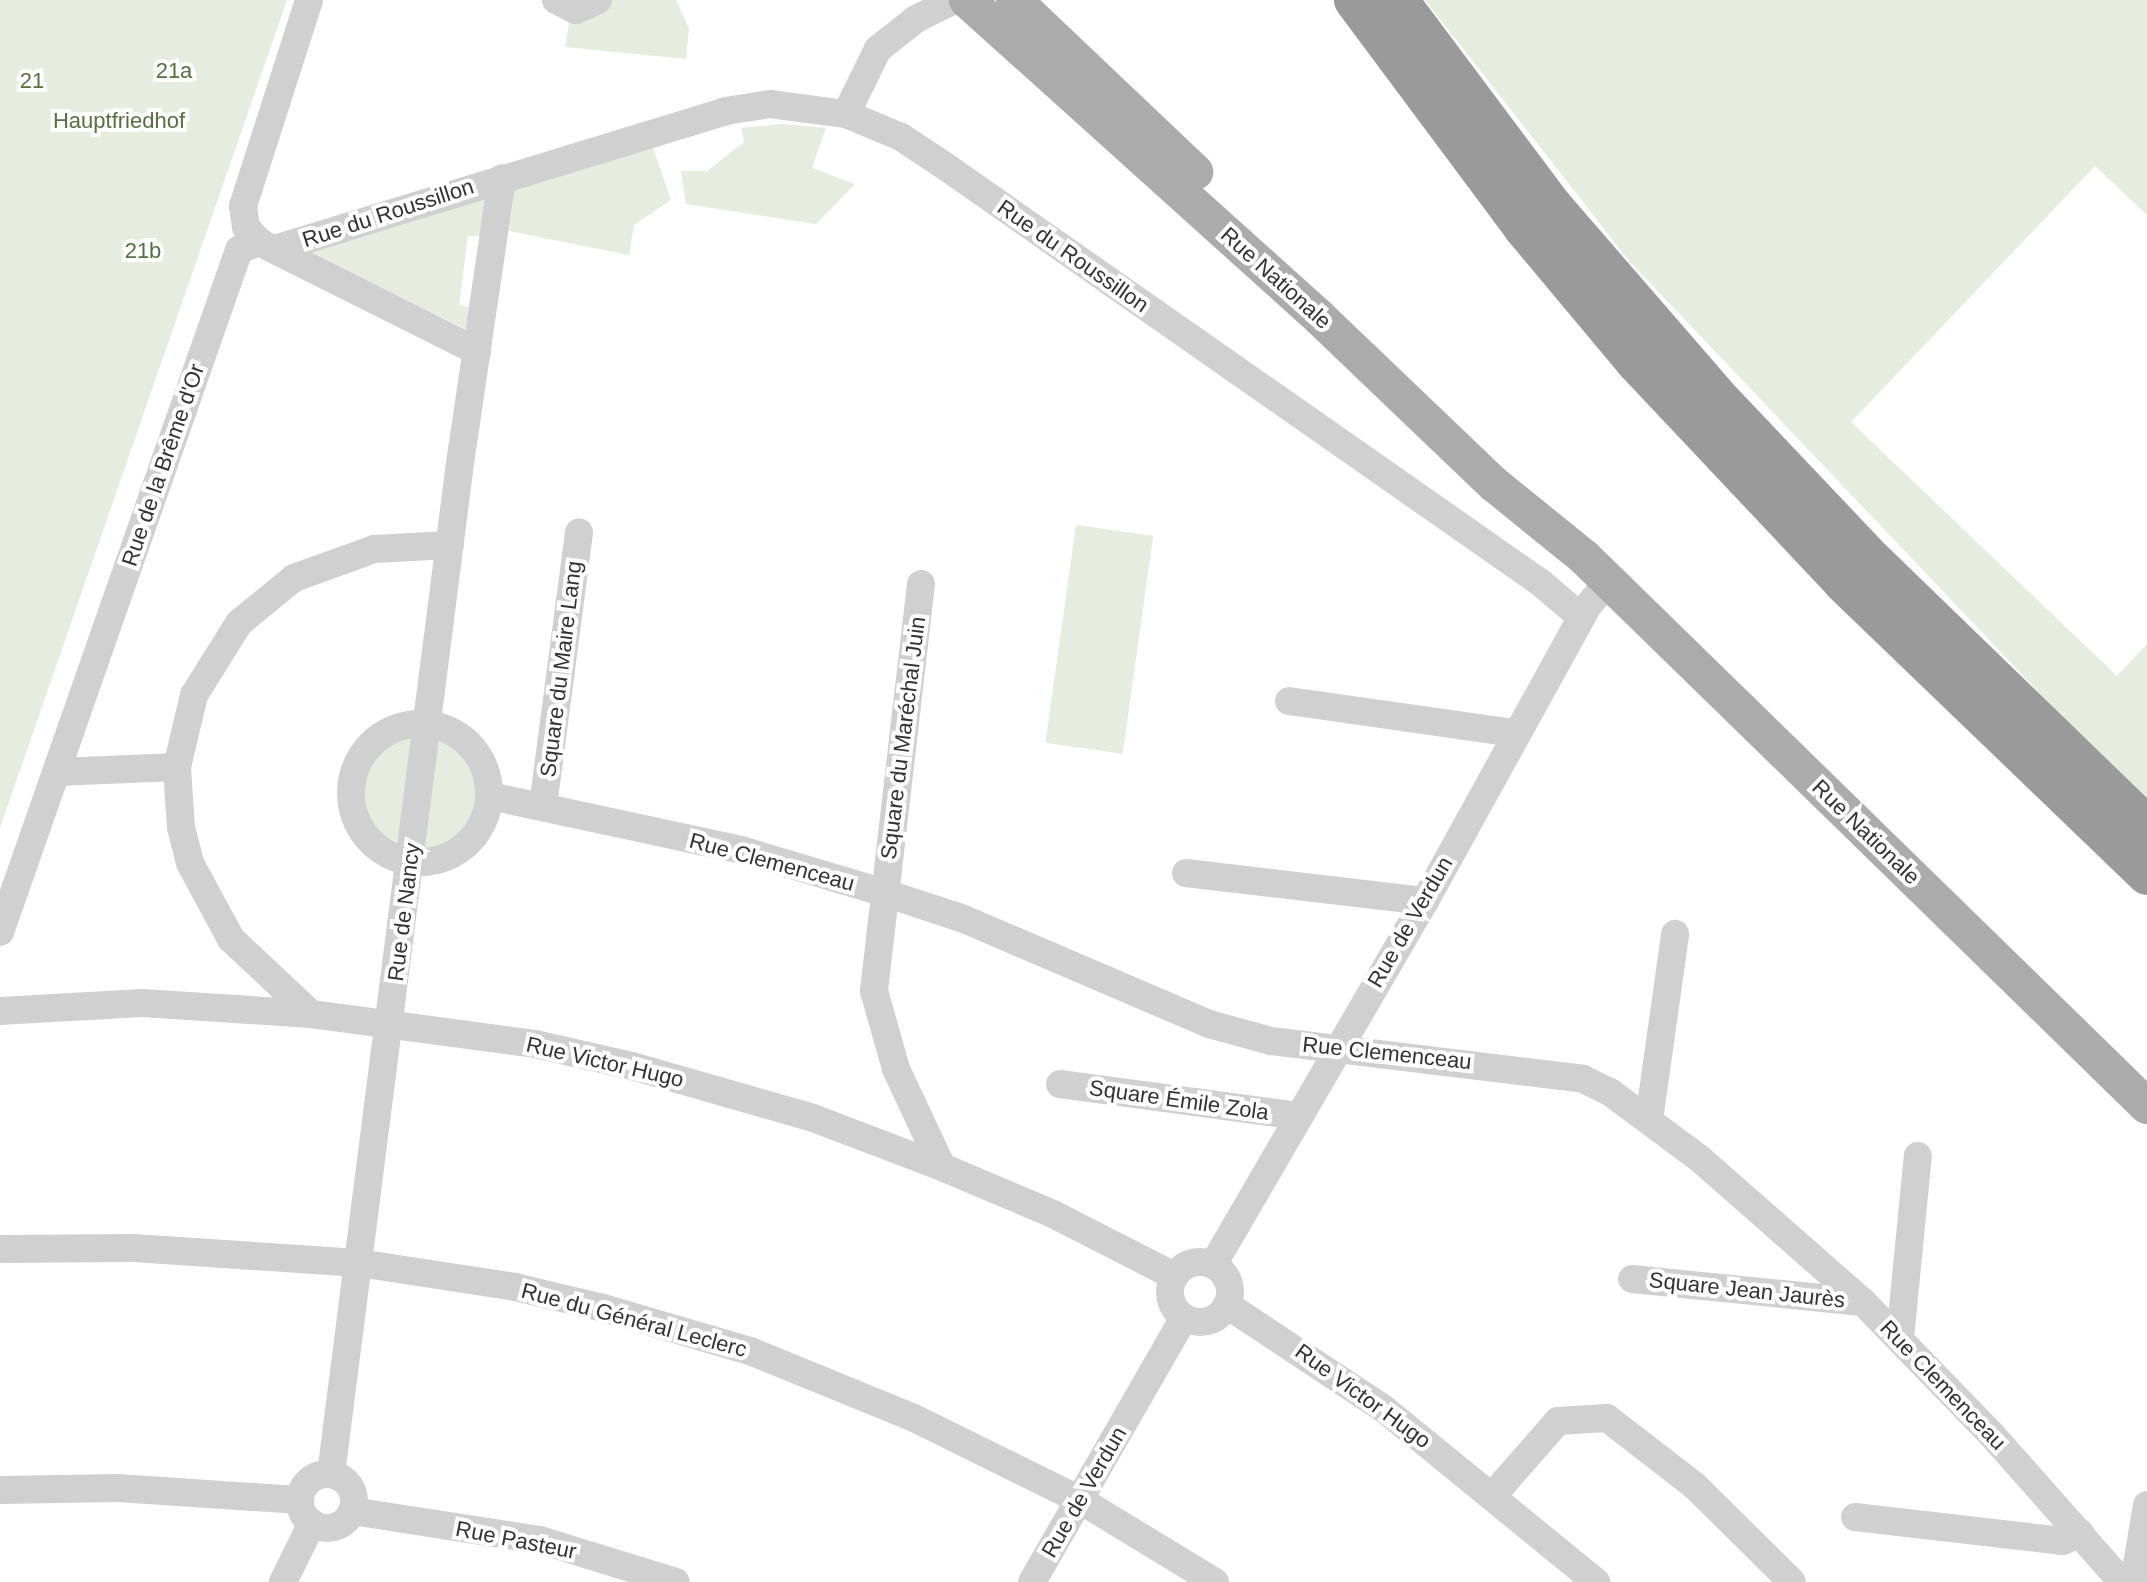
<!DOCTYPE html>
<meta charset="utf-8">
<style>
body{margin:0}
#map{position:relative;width:2147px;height:1582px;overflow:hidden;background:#fff;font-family:Helvetica,sans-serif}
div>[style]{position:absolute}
.green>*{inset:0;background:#e6ecdf;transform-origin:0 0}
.round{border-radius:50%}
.minor>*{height:28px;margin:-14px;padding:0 14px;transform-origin:14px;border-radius:14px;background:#d0d0d0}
.minor>.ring{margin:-14px;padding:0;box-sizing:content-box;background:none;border:28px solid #d0d0d0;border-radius:50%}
.major>*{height:36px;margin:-18px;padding:0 18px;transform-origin:18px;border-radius:18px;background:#ababab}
.highway>*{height:42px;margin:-21px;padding:0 21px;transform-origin:21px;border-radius:21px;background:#9a9a9a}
span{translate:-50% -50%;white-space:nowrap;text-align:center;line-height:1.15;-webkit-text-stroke:8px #fff;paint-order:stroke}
.park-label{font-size:22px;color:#56703f}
.street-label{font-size:22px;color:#333}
</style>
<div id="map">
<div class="green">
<div style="clip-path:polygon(0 0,287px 0,0 828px)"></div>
<div style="clip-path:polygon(608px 0,676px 0,689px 28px,686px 59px,565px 47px,570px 18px)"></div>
<div style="clip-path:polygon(1425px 0,2147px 0,2147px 215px,2095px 166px,1851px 422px,2117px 676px,2147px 644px,2147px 806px,1630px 262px)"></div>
<div style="clip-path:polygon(783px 124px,826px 128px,812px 168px,855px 184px,816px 224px,686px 204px,681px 171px,707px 171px,744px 142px,741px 128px)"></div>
<div style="clip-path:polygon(650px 139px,671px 200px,634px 225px,629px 255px,509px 231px,515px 183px)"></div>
<div style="clip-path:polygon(488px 193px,483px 236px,468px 236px,459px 305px,475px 308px,472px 332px,303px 250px)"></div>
<div style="left:1076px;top:525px;width:78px;height:220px;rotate:8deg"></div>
<div class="round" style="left:363px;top:736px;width:114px;height:114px"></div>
</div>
<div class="minor">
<div style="left:556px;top:0;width:22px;rotate:27deg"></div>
<div style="left:576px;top:10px;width:24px;rotate:-24deg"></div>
<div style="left:846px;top:114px;width:72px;rotate:-63.8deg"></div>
<div style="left:878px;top:49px;width:48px;rotate:-38.3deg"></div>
<div style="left:916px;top:19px;width:42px;rotate:-26.6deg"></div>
<div style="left:259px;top:242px;width:20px;rotate:-131deg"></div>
<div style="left:246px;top:227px;width:21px;rotate:-98deg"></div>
<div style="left:243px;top:206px;width:216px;rotate:-72.2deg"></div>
<div style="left:275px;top:249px;width:471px;rotate:-17deg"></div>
<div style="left:725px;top:111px;width:46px;rotate:-8.8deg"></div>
<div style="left:770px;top:104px;width:77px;rotate:7.5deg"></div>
<div style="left:846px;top:114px;width:60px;rotate:22.7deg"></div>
<div style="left:901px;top:137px;width:49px;rotate:33.4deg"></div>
<div style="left:942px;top:164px;width:731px;rotate:34.97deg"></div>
<div style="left:1541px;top:583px;width:52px;rotate:40.4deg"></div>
<div style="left:921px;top:584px;width:410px;rotate:96.6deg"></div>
<div style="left:874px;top:991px;width:81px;rotate:74.2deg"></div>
<div style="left:896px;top:1069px;width:108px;rotate:64.9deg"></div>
<div style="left:1289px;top:701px;width:228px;rotate:8.1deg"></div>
<div class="ring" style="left:351px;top:724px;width:110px;height:110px"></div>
<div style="left:58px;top:772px;width:119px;rotate:-2.4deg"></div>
<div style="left:490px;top:796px;width:257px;rotate:12.1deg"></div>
<div style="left:741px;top:850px;width:150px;rotate:16.6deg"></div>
<div style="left:885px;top:893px;width:83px;rotate:18.2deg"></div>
<div style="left:964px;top:919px;width:267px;rotate:23.2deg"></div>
<div style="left:1209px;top:1024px;width:64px;rotate:15.3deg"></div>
<div style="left:1271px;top:1041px;width:314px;rotate:6.9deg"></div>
<div style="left:1583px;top:1079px;width:30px;rotate:26deg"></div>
<div style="left:1610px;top:1092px;width:111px;rotate:36.6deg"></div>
<div style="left:1699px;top:1158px;width:218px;rotate:41.3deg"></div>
<div style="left:1863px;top:1302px;width:185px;rotate:45.9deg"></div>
<div style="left:1992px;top:1435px;width:196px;rotate:48.5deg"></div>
<div style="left:543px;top:806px;width:276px;rotate:-82.5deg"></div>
<div style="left:1186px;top:873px;width:241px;rotate:6.7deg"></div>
<div style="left:0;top:932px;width:723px;rotate:-70.69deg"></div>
<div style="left:239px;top:250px;width:22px;rotate:-22deg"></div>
<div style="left:259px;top:242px;width:244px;rotate:26.6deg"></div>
<div style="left:0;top:1011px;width:142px;rotate:-3.2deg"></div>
<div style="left:142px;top:1003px;width:169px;rotate:3.7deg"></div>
<div style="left:311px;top:1014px;width:226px;rotate:7.6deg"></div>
<div style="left:535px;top:1044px;width:99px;rotate:12.8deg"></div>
<div style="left:632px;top:1066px;width:188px;rotate:16deg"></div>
<div style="left:813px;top:1118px;width:138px;rotate:20.8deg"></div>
<div style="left:942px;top:1167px;width:121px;rotate:22.9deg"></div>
<div style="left:1053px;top:1214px;width:136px;rotate:27.1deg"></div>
<div style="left:311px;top:1014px;width:110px;rotate:-136.8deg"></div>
<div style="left:231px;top:939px;width:86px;rotate:-118.3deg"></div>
<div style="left:190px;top:863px;width:36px;rotate:-104deg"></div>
<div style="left:181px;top:828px;width:61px;rotate:-93.8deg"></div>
<div style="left:177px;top:767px;width:74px;rotate:-76.7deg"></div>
<div style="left:194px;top:695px;width:85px;rotate:-58deg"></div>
<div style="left:239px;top:623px;width:71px;rotate:-39.3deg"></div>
<div style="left:294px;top:578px;width:85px;rotate:-19.9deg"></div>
<div style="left:374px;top:549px;width:76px;rotate:-3deg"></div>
<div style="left:1060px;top:1084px;width:241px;rotate:7.6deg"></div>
<div style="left:1649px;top:1120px;width:188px;rotate:-82deg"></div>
<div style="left:0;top:1249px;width:134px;rotate:-0.4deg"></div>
<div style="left:134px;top:1248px;width:225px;rotate:3.8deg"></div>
<div style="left:359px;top:1263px;width:158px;rotate:8.7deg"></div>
<div style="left:515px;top:1287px;width:90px;rotate:13.4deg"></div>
<div style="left:603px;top:1308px;width:153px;rotate:16.3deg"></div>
<div style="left:750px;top:1351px;width:175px;rotate:22.2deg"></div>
<div style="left:912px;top:1417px;width:187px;rotate:26.3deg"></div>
<div style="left:1080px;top:1500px;width:158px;rotate:31.3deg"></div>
<div class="ring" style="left:1170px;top:1262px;width:32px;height:32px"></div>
<div style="left:1213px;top:1265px;width:421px;rotate:-59.8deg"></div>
<div style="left:1425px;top:901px;width:336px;rotate:-61.1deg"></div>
<div style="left:1587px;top:607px;width:34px;rotate:-50deg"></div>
<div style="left:1632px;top:1279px;width:232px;rotate:5.7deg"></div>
<div style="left:1227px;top:1305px;width:188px;rotate:33.5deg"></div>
<div style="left:1384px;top:1409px;width:274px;rotate:39.2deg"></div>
<div style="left:1900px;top:1338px;width:183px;rotate:-84.4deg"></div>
<div style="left:331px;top:1474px;width:1012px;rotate:-82.73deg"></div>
<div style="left:459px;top:470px;width:295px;rotate:-81.6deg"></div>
<div class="ring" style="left:300px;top:1474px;width:26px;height:26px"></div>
<div style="left:0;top:1490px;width:118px;rotate:-1deg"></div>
<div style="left:118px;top:1488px;width:182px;rotate:3.8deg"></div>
<div style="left:1494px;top:1494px;width:97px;rotate:-48.8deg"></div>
<div style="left:1558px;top:1421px;width:49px;rotate:-3.5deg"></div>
<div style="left:1607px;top:1418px;width:111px;rotate:37.7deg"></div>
<div style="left:1695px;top:1486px;width:136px;rotate:44.7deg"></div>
<div style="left:352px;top:1511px;width:190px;rotate:8.8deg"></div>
<div style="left:540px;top:1540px;width:142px;rotate:17.2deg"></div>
<div style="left:1855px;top:1517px;width:209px;rotate:6.6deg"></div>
<div style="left:2063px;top:1541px;width:19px;rotate:-25deg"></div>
<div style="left:283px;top:1582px;width:66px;rotate:-63.8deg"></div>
<div style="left:1032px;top:1582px;width:305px;rotate:-60.1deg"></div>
<div style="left:2134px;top:1582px;width:78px;rotate:-80.4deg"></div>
</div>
<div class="major">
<div style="left:967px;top:0;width:475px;rotate:42deg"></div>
<div style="left:1320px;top:318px;width:242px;rotate:43.7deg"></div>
<div style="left:1495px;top:485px;width:116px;rotate:39deg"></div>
<div style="left:1585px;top:558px;width:785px;rotate:44.28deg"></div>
<div style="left:1014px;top:0;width:250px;rotate:43.5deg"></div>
</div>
<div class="highway">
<div style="left:1355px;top:0;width:283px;rotate:53.3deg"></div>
<div style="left:1524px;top:227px;width:176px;rotate:50.1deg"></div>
<div style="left:1637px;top:362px;width:302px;rotate:46.7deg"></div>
<div style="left:1844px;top:582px;width:421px;rotate:43.9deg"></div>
<div style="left:1397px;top:0;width:259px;rotate:53.2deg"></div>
<div style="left:1552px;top:207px;width:259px;rotate:49.1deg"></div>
<div style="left:1722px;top:403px;width:209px;rotate:46.5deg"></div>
<div style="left:1866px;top:555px;width:391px;rotate:44.1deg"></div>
</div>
<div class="park-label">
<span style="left:174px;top:71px">21a</span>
<span style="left:32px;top:81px">21</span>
<span style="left:119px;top:121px">Hauptfriedhof</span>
<span style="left:143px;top:251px">21b</span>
</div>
<div class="street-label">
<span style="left:388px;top:213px;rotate:-18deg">Rue du Roussillon</span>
<span style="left:1073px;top:256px;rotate:35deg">Rue du Roussillon</span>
<span style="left:1276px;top:278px;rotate:42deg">Rue Nationale</span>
<span style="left:163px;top:465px;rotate:-71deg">Rue de la Brême d'Or</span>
<span style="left:561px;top:669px;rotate:-83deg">Square du Maire Lang</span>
<span style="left:903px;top:738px;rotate:-83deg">Square du Maréchal Juin</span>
<span style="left:1866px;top:832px;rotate:44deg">Rue Nationale</span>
<span style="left:772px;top:862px;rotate:15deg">Rue Clemenceau</span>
<span style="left:404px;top:912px;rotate:-83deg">Rue de Nancy</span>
<span style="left:1410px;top:922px;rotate:-60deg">Rue de Verdun</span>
<span style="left:1387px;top:1053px;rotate:6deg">Rue Clemenceau</span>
<span style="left:605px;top:1062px;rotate:13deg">Rue Victor Hugo</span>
<span style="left:1179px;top:1100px;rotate:8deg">Square Émile Zola</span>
<span style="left:1747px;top:1290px;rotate:6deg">Square Jean Jaurès</span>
<span style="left:634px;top:1320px;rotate:15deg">Rue du Général Leclerc</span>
<span style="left:1943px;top:1385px;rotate:46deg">Rue Clemenceau</span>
<span style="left:1363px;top:1396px;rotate:36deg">Rue Victor Hugo</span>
<span style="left:1084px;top:1492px;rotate:-60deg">Rue de Verdun</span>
<span style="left:516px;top:1540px;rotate:11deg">Rue Pasteur</span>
</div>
</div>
